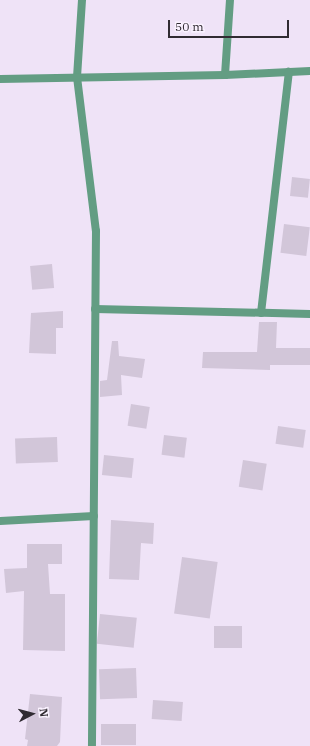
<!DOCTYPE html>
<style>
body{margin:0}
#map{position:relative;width:310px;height:746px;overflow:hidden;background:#efe3f7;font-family:"IBM Plex Serif",serif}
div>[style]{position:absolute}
.building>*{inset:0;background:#d2c6d9;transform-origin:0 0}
.street>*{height:8px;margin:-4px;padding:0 4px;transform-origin:4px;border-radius:4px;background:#639d83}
span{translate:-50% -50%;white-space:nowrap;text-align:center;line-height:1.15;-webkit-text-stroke:3.5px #faf2ff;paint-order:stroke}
.north{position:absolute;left:12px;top:694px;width:40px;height:40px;-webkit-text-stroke:3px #faf2ff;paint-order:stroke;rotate:84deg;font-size:11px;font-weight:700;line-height:16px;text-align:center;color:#302b32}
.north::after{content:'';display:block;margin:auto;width:14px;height:18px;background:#302b32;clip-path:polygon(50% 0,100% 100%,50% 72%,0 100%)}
.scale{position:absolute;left:168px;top:20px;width:121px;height:18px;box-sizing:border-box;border:2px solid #302b32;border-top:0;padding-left:5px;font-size:12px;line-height:14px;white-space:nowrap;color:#302b32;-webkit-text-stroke:3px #faf2ff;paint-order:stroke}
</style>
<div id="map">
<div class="building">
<div style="left:292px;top:177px;width:18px;height:19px;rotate:6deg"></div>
<div style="left:284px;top:224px;width:26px;height:29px;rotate:7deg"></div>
<div style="left:52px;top:264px;width:24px;height:22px;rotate:85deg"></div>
<div style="clip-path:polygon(63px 311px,63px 328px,56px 328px,56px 354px,29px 353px,31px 313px)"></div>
<div style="clip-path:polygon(259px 322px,277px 322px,276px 348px,310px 348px,310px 365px,270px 365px,270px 370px,202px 368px,203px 352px,257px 352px)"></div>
<div style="clip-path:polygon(112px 341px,118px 341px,119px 356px,145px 359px,142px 378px,121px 375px,122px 395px,100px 397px,100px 381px,107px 380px)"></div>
<div style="left:131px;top:404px;width:19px;height:22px;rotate:9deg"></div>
<div style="left:278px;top:426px;width:28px;height:18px;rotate:8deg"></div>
<div style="left:164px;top:435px;width:23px;height:20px;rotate:7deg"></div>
<div style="left:57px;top:437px;width:25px;height:42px;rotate:88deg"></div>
<div style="left:104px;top:455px;width:30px;height:20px;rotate:6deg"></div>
<div style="left:243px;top:460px;width:24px;height:27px;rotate:9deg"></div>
<div style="clip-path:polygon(111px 520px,154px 523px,153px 544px,141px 543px,139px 580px,109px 579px)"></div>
<div style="clip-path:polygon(27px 544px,62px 544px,62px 564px,48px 564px,50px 594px,65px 594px,65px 651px,23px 650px,24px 591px,6px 593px,4px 569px,27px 568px)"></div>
<div style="left:182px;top:557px;width:36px;height:57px;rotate:8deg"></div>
<div style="left:100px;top:614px;width:37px;height:30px;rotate:6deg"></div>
<div style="left:214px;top:626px;width:28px;height:22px"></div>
<div style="left:136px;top:668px;width:30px;height:37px;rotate:88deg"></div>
<div style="clip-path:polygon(30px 694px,62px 697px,60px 742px,57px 746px,27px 746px,28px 740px,25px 739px)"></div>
<div style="left:153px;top:700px;width:30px;height:19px;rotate:4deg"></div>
<div style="left:101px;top:724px;width:35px;height:21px"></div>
</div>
<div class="street">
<div style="left:82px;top:0;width:77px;rotate:93.7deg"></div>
<div style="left:77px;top:77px;width:155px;rotate:83deg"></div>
<div style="left:96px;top:231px;width:515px;rotate:90.45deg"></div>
<div style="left:225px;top:75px;width:75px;rotate:-86.2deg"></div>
<div style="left:0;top:79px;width:225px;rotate:-1deg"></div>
<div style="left:225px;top:75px;width:85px;rotate:-2.7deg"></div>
<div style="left:95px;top:309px;width:215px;rotate:1.3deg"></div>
<div style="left:261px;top:313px;width:243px;rotate:-83.4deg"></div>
<div style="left:0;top:521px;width:94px;rotate:-3deg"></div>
</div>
<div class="north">N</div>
<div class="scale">50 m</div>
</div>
